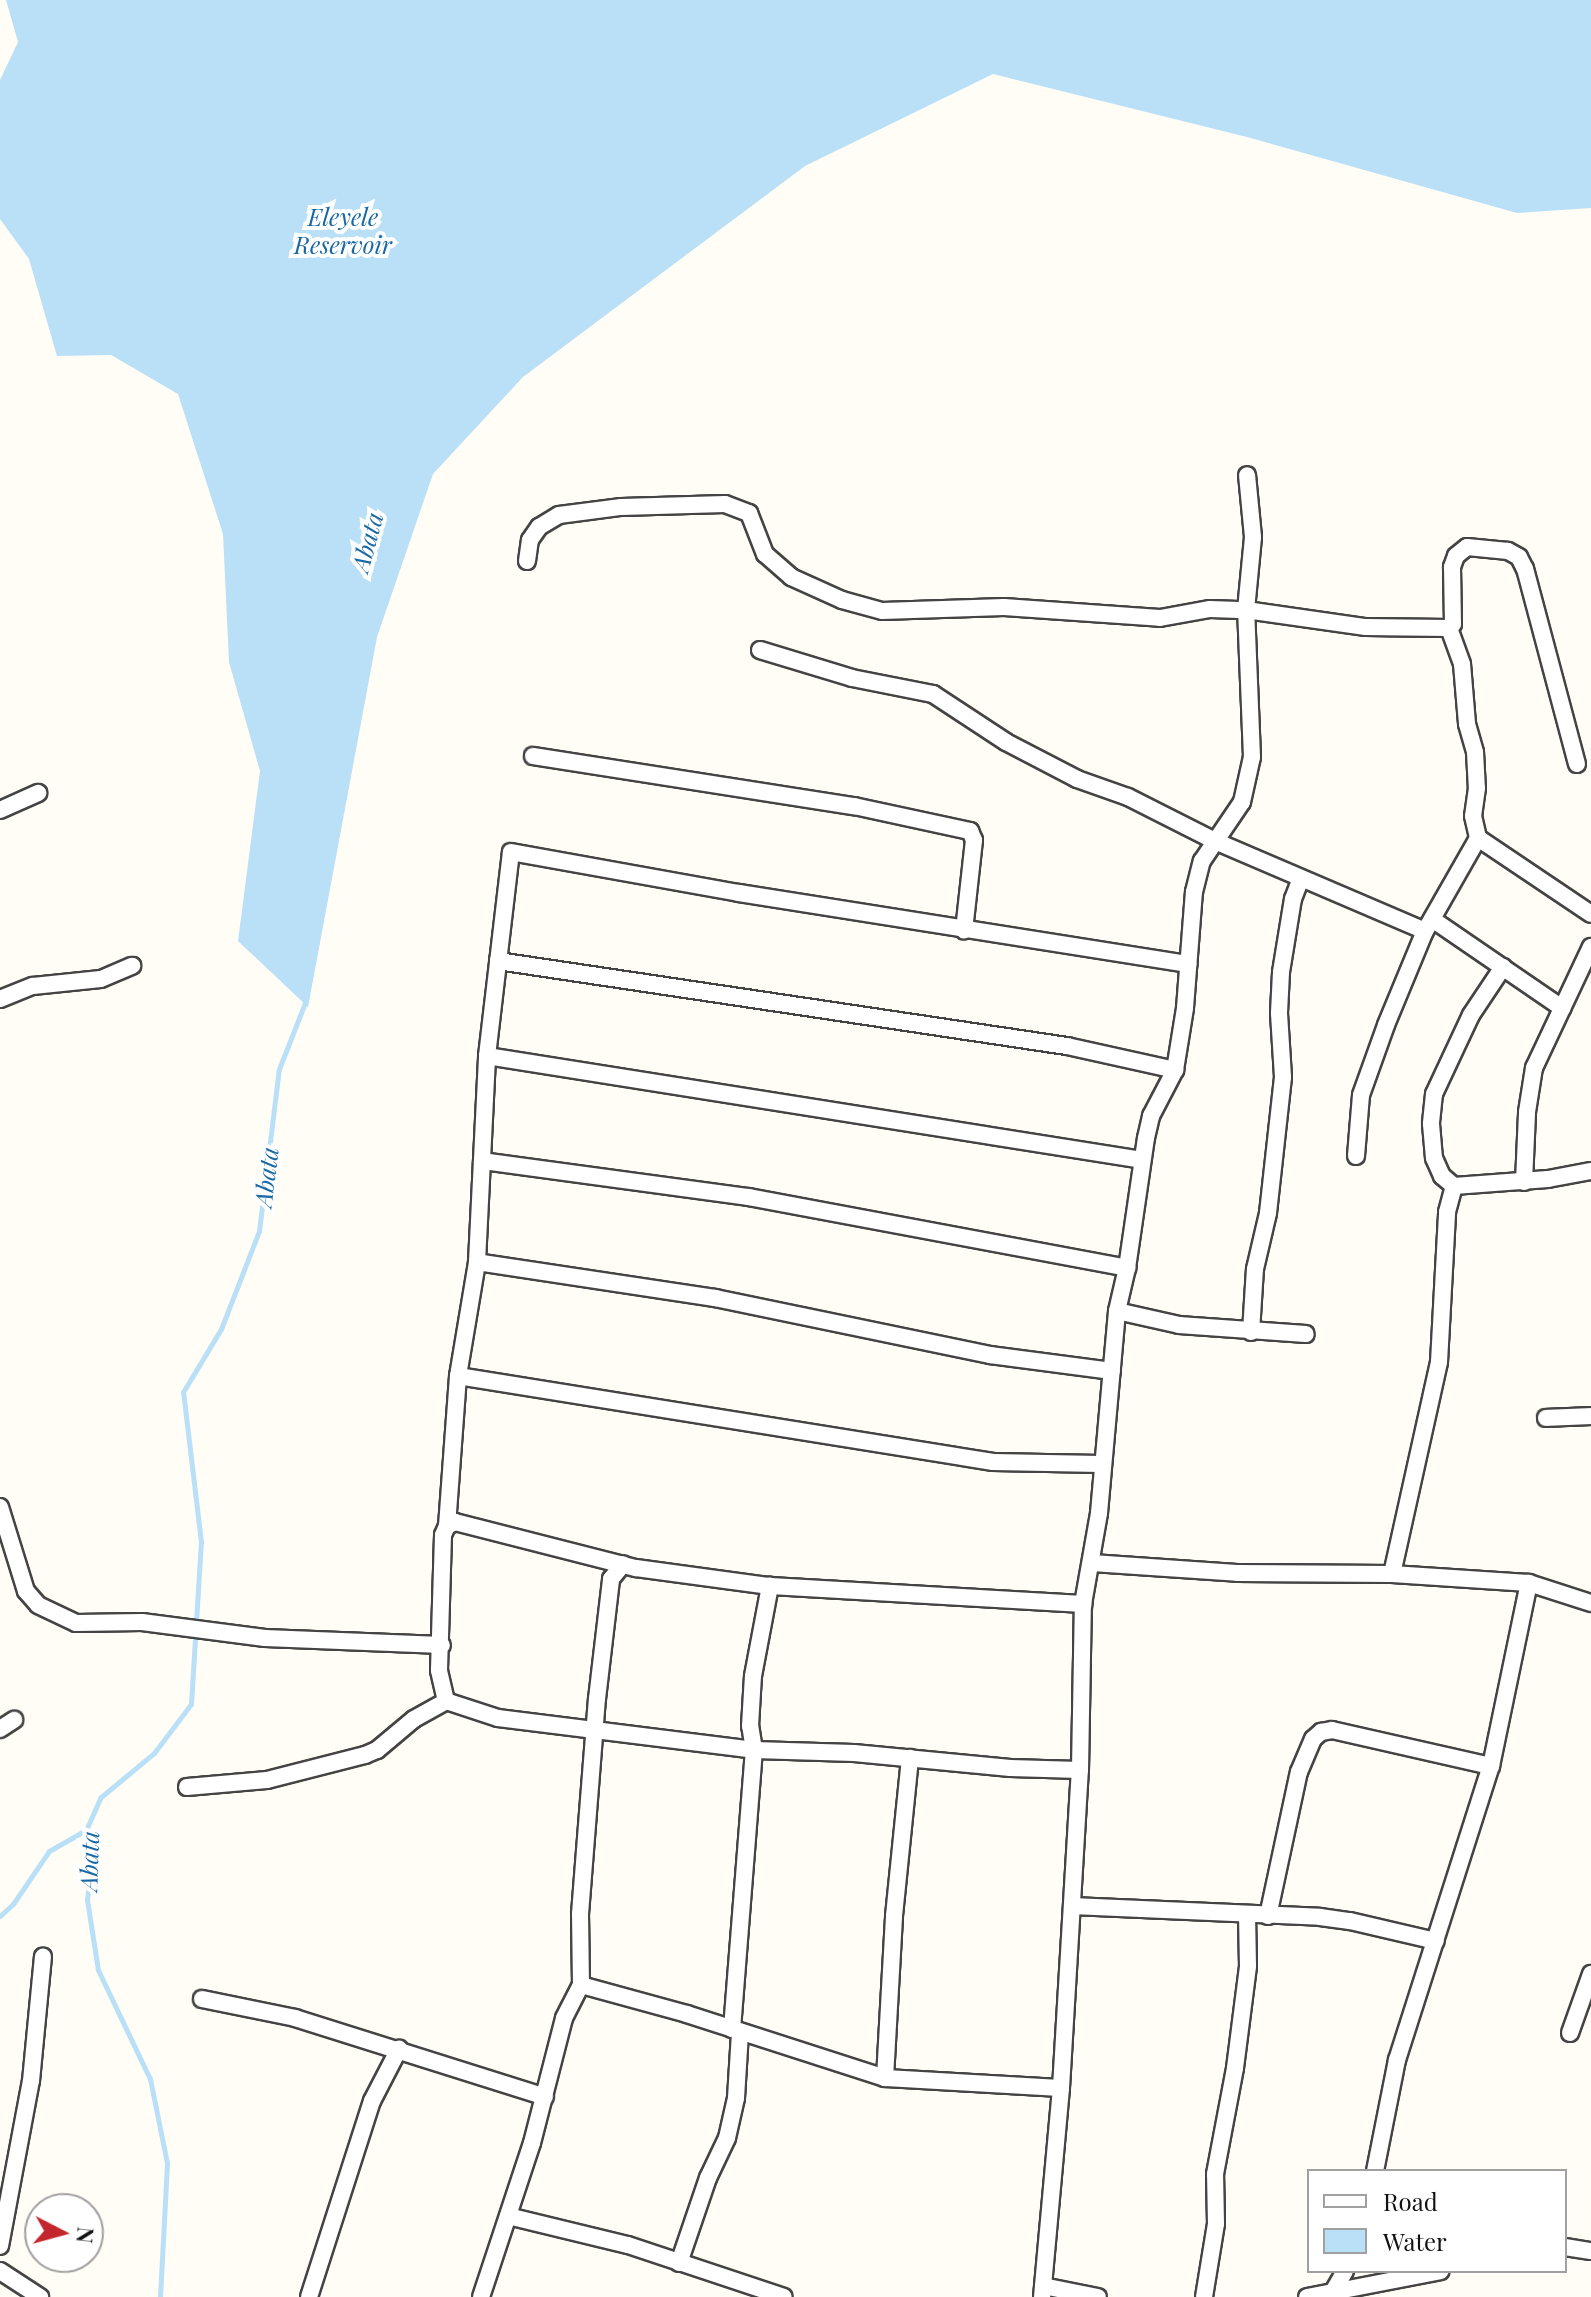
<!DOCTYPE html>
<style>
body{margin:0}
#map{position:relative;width:1591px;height:2297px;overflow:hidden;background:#fffdf5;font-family:"Playfair Display",serif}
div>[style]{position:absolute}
.water>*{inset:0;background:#b9e0f7}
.stream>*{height:5px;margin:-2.5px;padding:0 2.5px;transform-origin:2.5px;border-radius:2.5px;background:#b9e0f7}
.roads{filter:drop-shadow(2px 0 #444) drop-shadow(-2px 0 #444) drop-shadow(0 2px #444) drop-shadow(0 -2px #444)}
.street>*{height:16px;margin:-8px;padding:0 8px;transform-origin:8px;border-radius:8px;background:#fff}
span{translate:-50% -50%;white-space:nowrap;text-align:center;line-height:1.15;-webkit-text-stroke:8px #fff;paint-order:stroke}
.water-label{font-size:24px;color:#1768a6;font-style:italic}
.legend{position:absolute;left:1307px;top:2169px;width:260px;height:104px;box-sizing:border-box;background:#fff;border:2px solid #a0a0a0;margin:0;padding:10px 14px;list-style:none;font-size:24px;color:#111}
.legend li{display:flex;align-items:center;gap:16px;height:40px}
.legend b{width:40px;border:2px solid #a0a0a0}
.north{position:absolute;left:24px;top:2193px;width:80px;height:80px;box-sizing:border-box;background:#fff;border:2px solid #a0a0a0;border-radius:50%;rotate:96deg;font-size:22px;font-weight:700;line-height:32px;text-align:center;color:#111}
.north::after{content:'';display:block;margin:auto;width:28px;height:36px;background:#c4262e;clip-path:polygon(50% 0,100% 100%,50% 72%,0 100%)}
</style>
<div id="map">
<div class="water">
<div style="clip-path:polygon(6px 0,1591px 0,1591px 208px,1517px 213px,1247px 137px,993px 74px,805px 166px,523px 377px,433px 474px,377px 637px,308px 1007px,238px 941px,260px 771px,229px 662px,223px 534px,178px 394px,111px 355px,57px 356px,29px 259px,0 219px,0 80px,18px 42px)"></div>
</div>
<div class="stream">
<div style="left:0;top:1916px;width:18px;rotate:-43deg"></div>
<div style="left:13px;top:1904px;width:64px;rotate:-55.8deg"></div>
<div style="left:49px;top:1851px;width:43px;rotate:-29.6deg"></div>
<div style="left:160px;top:2297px;width:134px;rotate:-87deg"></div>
<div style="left:167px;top:2163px;width:86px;rotate:-101.4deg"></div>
<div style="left:150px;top:2079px;width:121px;rotate:-115.5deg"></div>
<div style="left:98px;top:1970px;width:71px;rotate:-98.9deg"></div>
<div style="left:87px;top:1900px;width:50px;rotate:-83.2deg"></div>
<div style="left:93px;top:1850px;width:21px;rotate:-109deg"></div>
<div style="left:86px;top:1830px;width:36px;rotate:-66deg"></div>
<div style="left:101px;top:1797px;width:69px;rotate:-39.7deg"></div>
<div style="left:154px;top:1753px;width:61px;rotate:-52.9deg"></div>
<div style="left:191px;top:1704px;width:162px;rotate:-86.5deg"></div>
<div style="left:201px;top:1542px;width:151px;rotate:-96.8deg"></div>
<div style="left:183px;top:1392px;width:74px;rotate:-58.9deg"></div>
<div style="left:221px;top:1329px;width:105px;rotate:-68.8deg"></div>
<div style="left:259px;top:1231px;width:163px;rotate:-83deg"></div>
<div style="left:279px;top:1069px;width:74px;rotate:-68.6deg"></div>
</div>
<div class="roads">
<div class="street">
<div style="left:527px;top:561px;width:21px;rotate:-82deg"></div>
<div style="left:530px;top:540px;width:16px;rotate:-55deg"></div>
<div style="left:539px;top:527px;width:23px;rotate:-31deg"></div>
<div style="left:559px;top:515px;width:63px;rotate:-7.4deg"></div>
<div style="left:621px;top:507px;width:104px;rotate:-1.7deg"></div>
<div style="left:725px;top:504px;width:26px;rotate:21deg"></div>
<div style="left:749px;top:513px;width:44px;rotate:68.7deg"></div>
<div style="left:765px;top:554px;width:35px;rotate:41deg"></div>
<div style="left:791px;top:577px;width:56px;rotate:24.3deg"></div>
<div style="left:842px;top:600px;width:41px;rotate:15.4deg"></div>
<div style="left:882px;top:611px;width:122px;rotate:-1.9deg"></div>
<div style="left:1004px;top:607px;width:156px;rotate:4deg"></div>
<div style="left:1160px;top:618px;width:51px;rotate:-10.2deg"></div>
<div style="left:1210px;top:609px;width:36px;rotate:2deg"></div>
<div style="left:1246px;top:610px;width:121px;rotate:8.1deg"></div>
<div style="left:1366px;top:627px;width:83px;rotate:0.7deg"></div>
<div style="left:760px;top:650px;width:96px;rotate:16.9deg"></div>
<div style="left:852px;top:678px;width:83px;rotate:11.2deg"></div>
<div style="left:933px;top:694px;width:87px;rotate:33.3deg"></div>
<div style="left:1006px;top:742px;width:80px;rotate:27.5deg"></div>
<div style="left:1077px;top:779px;width:54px;rotate:19.4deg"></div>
<div style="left:1128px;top:797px;width:97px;rotate:26.8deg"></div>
<div style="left:1215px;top:841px;width:228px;rotate:23.2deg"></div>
<div style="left:533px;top:756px;width:325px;rotate:8.9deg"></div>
<div style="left:854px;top:806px;width:119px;rotate:12.2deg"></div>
<div style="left:970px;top:831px;width:10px;rotate:66deg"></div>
<div style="left:974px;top:840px;width:91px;rotate:96.3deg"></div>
<div style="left:1577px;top:764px;width:202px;rotate:-104.9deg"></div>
<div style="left:1525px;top:569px;width:13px;rotate:-117deg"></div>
<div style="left:1519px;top:557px;width:13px;rotate:-151deg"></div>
<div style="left:1508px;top:551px;width:41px;rotate:-174.4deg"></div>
<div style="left:1467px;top:547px;width:14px;rotate:141deg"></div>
<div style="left:1456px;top:556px;width:12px;rotate:110deg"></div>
<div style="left:1452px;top:567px;width:57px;rotate:89deg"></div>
<div style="left:1453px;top:624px;width:6px;rotate:135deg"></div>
<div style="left:1449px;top:628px;width:38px;rotate:70deg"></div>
<div style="left:1462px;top:664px;width:60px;rotate:85.2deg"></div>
<div style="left:1467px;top:724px;width:29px;rotate:74deg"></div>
<div style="left:1475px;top:752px;width:36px;rotate:87deg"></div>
<div style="left:1477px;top:788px;width:28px;rotate:98deg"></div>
<div style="left:1473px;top:816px;width:23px;rotate:77deg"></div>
<div style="left:1478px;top:838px;width:136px;rotate:33.9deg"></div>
<div style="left:0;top:810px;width:42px;rotate:-24.1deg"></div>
<div style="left:1432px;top:919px;width:158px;rotate:34.4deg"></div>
<div style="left:498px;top:961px;width:575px;rotate:8.5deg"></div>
<div style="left:1067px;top:1046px;width:111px;rotate:12.5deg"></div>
<div style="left:1503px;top:967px;width:58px;rotate:123.7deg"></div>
<div style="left:1471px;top:1015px;width:87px;rotate:115.1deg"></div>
<div style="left:1434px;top:1094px;width:30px;rotate:96deg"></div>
<div style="left:1431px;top:1124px;width:34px;rotate:85deg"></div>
<div style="left:1434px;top:1158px;width:20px;rotate:66deg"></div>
<div style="left:1442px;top:1176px;width:16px;rotate:40deg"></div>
<div style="left:1454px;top:1186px;width:94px;rotate:-4.3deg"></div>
<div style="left:1548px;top:1179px;width:44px;rotate:-10.5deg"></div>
<div style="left:0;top:999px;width:35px;rotate:-22deg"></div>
<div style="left:33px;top:986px;width:68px;rotate:-5.9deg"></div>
<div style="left:101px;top:979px;width:34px;rotate:-23deg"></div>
<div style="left:487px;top:1056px;width:663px;rotate:9.02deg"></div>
<div style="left:1356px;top:1156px;width:61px;rotate:-85.3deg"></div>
<div style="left:1361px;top:1095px;width:74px;rotate:-70.3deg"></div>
<div style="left:1386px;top:1025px;width:102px;rotate:-67.5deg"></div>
<div style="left:1425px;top:931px;width:107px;rotate:-60.3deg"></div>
<div style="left:482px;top:1161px;width:269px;rotate:7.7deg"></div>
<div style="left:749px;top:1197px;width:385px;rotate:10.6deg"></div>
<div style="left:1524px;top:1182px;width:70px;rotate:-87.5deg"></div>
<div style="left:1527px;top:1112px;width:45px;rotate:-81deg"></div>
<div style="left:1534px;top:1068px;width:134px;rotate:-64.8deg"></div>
<div style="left:477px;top:1262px;width:241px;rotate:8.6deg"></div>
<div style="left:715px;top:1298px;width:281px;rotate:11.7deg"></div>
<div style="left:990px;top:1355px;width:123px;rotate:7.5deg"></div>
<div style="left:1117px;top:1311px;width:64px;rotate:12.7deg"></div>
<div style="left:1179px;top:1325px;width:127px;rotate:4.1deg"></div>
<div style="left:1251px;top:1332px;width:63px;rotate:-86.4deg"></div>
<div style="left:1255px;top:1269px;width:57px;rotate:-76.9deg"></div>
<div style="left:1268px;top:1213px;width:137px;rotate:-83.7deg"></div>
<div style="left:1283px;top:1077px;width:64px;rotate:-93.6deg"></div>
<div style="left:1279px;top:1013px;width:41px;rotate:-87.2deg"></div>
<div style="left:1281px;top:972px;width:74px;rotate:-80.7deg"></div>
<div style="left:1293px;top:899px;width:22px;rotate:-69deg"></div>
<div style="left:458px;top:1376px;width:542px;rotate:9.13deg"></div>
<div style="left:993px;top:1462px;width:108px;rotate:1.1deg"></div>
<div style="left:1546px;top:1418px;width:45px;rotate:-2.5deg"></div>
<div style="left:0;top:1507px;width:88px;rotate:72.8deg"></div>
<div style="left:26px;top:1591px;width:18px;rotate:49deg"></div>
<div style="left:38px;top:1605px;width:42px;rotate:25.3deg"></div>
<div style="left:76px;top:1623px;width:66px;rotate:-0.9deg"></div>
<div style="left:142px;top:1622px;width:124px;rotate:7.4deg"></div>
<div style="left:265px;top:1638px;width:177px;rotate:2.3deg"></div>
<div style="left:447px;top:1526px;width:9px;rotate:-27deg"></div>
<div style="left:455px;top:1522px;width:187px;rotate:14.3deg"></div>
<div style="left:636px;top:1568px;width:135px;rotate:7.7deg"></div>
<div style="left:770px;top:1586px;width:314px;rotate:3.3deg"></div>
<div style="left:1092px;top:1563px;width:145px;rotate:3.9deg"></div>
<div style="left:1237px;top:1573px;width:155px;rotate:0.4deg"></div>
<div style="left:1392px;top:1574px;width:137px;rotate:3.8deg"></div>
<div style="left:1529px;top:1583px;width:65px;rotate:17.9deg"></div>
<div style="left:1392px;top:1574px;width:217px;rotate:-77.5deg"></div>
<div style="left:1439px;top:1362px;width:150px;rotate:-86.9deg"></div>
<div style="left:1447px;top:1212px;width:27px;rotate:-75deg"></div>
<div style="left:446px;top:1701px;width:32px;rotate:-103deg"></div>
<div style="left:439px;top:1670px;width:135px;rotate:-88.3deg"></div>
<div style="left:443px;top:1535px;width:10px;rotate:-66deg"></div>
<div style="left:447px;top:1526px;width:150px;rotate:-85.8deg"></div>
<div style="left:458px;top:1376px;width:116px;rotate:-80.5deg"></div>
<div style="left:477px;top:1262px;width:206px;rotate:-87.2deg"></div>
<div style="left:487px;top:1056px;width:205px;rotate:-83.3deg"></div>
<div style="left:511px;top:852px;width:232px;rotate:10.2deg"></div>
<div style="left:739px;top:893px;width:455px;rotate:9deg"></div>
<div style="left:0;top:1729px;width:17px;rotate:-33deg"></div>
<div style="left:187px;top:1787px;width:80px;rotate:-5deg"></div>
<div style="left:267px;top:1780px;width:101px;rotate:-14.3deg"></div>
<div style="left:365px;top:1755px;width:13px;rotate:-23deg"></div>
<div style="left:377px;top:1750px;width:48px;rotate:-40deg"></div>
<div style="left:414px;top:1719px;width:37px;rotate:-29deg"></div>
<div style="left:446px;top:1701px;width:55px;rotate:18.1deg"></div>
<div style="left:498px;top:1718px;width:258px;rotate:7.1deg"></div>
<div style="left:754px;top:1750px;width:100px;rotate:1.7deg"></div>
<div style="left:854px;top:1753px;width:157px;rotate:5.5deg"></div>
<div style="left:1010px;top:1768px;width:70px;rotate:1.6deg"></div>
<div style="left:1072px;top:1906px;width:248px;rotate:2.5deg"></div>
<div style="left:1320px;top:1917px;width:30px;rotate:8deg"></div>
<div style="left:1350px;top:1921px;width:88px;rotate:13.1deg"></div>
<div style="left:1268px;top:1916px;width:147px;rotate:-77.9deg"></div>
<div style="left:1299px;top:1772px;width:36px;rotate:-67deg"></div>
<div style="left:1313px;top:1739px;width:11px;rotate:-41deg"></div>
<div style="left:1321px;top:1732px;width:11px;rotate:-10deg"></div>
<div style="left:1332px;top:1730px;width:163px;rotate:12.8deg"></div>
<div style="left:581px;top:1985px;width:110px;rotate:15.3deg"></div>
<div style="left:687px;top:2014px;width:208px;rotate:17.9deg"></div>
<div style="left:885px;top:2078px;width:176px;rotate:3.3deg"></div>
<div style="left:202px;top:1999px;width:95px;rotate:11.5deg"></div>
<div style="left:295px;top:2018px;width:262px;rotate:17.5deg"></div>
<div style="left:732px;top:2029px;width:280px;rotate:-85.5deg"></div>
<div style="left:754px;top:1750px;width:24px;rotate:-99deg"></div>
<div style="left:750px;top:1726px;width:50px;rotate:-86.6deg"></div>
<div style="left:753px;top:1676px;width:92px;rotate:-79.3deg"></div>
<div style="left:1570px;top:2033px;width:63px;rotate:-70.4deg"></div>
<div style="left:885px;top:2078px;width:162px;rotate:-86.8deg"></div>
<div style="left:894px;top:1916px;width:159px;rotate:-84.2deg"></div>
<div style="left:1375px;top:2171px;width:113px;rotate:-78.8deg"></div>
<div style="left:1397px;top:2060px;width:309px;rotate:-72.3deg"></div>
<div style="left:1491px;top:1766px;width:187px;rotate:-78.3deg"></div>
<div style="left:508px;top:2216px;width:123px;rotate:13.6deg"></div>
<div style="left:628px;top:2245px;width:164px;rotate:18.4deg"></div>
<div style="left:0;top:2246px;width:168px;rotate:-79.4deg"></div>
<div style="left:31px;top:2081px;width:125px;rotate:-84.5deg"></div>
<div style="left:1565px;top:2247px;width:26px;rotate:9deg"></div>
<div style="left:679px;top:2263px;width:90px;rotate:-71.2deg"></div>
<div style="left:708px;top:2178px;width:44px;rotate:-64.6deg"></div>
<div style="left:727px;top:2138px;width:41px;rotate:-77.3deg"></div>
<div style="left:736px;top:2098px;width:65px;rotate:-86.5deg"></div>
<div style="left:0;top:2271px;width:48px;rotate:33deg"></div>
<div style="left:1043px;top:2286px;width:56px;rotate:11.3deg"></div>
<div style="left:1334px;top:2290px;width:22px;rotate:-60deg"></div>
<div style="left:309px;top:2297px;width:206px;rotate:-72.2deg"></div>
<div style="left:372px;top:2101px;width:59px;rotate:-62.6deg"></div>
<div style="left:481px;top:2297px;width:162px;rotate:-71.7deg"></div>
<div style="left:532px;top:2143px;width:129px;rotate:-75.6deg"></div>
<div style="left:564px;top:2018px;width:37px;rotate:-63deg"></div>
<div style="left:581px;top:1985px;width:71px;rotate:-90.8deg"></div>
<div style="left:580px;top:1914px;width:216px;rotate:-85.5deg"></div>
<div style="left:597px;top:1699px;width:121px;rotate:-83.3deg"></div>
<div style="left:611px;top:1579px;width:19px;rotate:-51deg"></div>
<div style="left:1042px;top:2297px;width:210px;rotate:-84.8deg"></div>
<div style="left:1061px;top:2088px;width:319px;rotate:-86.6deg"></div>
<div style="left:1080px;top:1770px;width:166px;rotate:-89deg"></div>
<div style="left:1083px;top:1604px;width:92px;rotate:-80deg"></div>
<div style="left:1099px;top:1513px;width:203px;rotate:-84.9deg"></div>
<div style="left:1117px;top:1311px;width:44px;rotate:-76.9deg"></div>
<div style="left:1127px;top:1268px;width:131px;rotate:-81.7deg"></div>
<div style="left:1146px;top:1138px;width:23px;rotate:-77deg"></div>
<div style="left:1151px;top:1116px;width:52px;rotate:-62.4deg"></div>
<div style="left:1175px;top:1070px;width:63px;rotate:-80.8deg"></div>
<div style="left:1185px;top:1008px;width:116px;rotate:-85.6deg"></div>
<div style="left:1194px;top:892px;width:32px;rotate:-76deg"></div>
<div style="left:1202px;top:861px;width:71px;rotate:-55.9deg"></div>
<div style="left:1242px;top:802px;width:46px;rotate:-77.5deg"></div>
<div style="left:1252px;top:757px;width:147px;rotate:-92.3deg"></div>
<div style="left:1246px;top:610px;width:73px;rotate:-84.5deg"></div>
<div style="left:1253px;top:537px;width:62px;rotate:-95.5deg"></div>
<div style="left:1204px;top:2297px;width:74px;rotate:-80.7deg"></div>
<div style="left:1216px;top:2224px;width:50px;rotate:-91.1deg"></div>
<div style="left:1215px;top:2174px;width:108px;rotate:-79.3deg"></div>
<div style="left:1235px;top:2068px;width:103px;rotate:-82.7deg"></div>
<div style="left:1248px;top:1966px;width:51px;rotate:-91.1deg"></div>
<div style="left:1307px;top:2297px;width:136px;rotate:-11deg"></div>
</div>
</div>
<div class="water-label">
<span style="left:343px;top:231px">Eleyele<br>Reservoir</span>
<span style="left:367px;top:542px;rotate:-75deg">Abata</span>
<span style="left:266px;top:1177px;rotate:-83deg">Abata</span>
<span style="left:89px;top:1861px;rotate:-88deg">Abata</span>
</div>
<ul class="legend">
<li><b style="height:10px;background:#fff"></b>Road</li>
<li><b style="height:22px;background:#b9e0f7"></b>Water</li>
</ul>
<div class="north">N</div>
</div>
